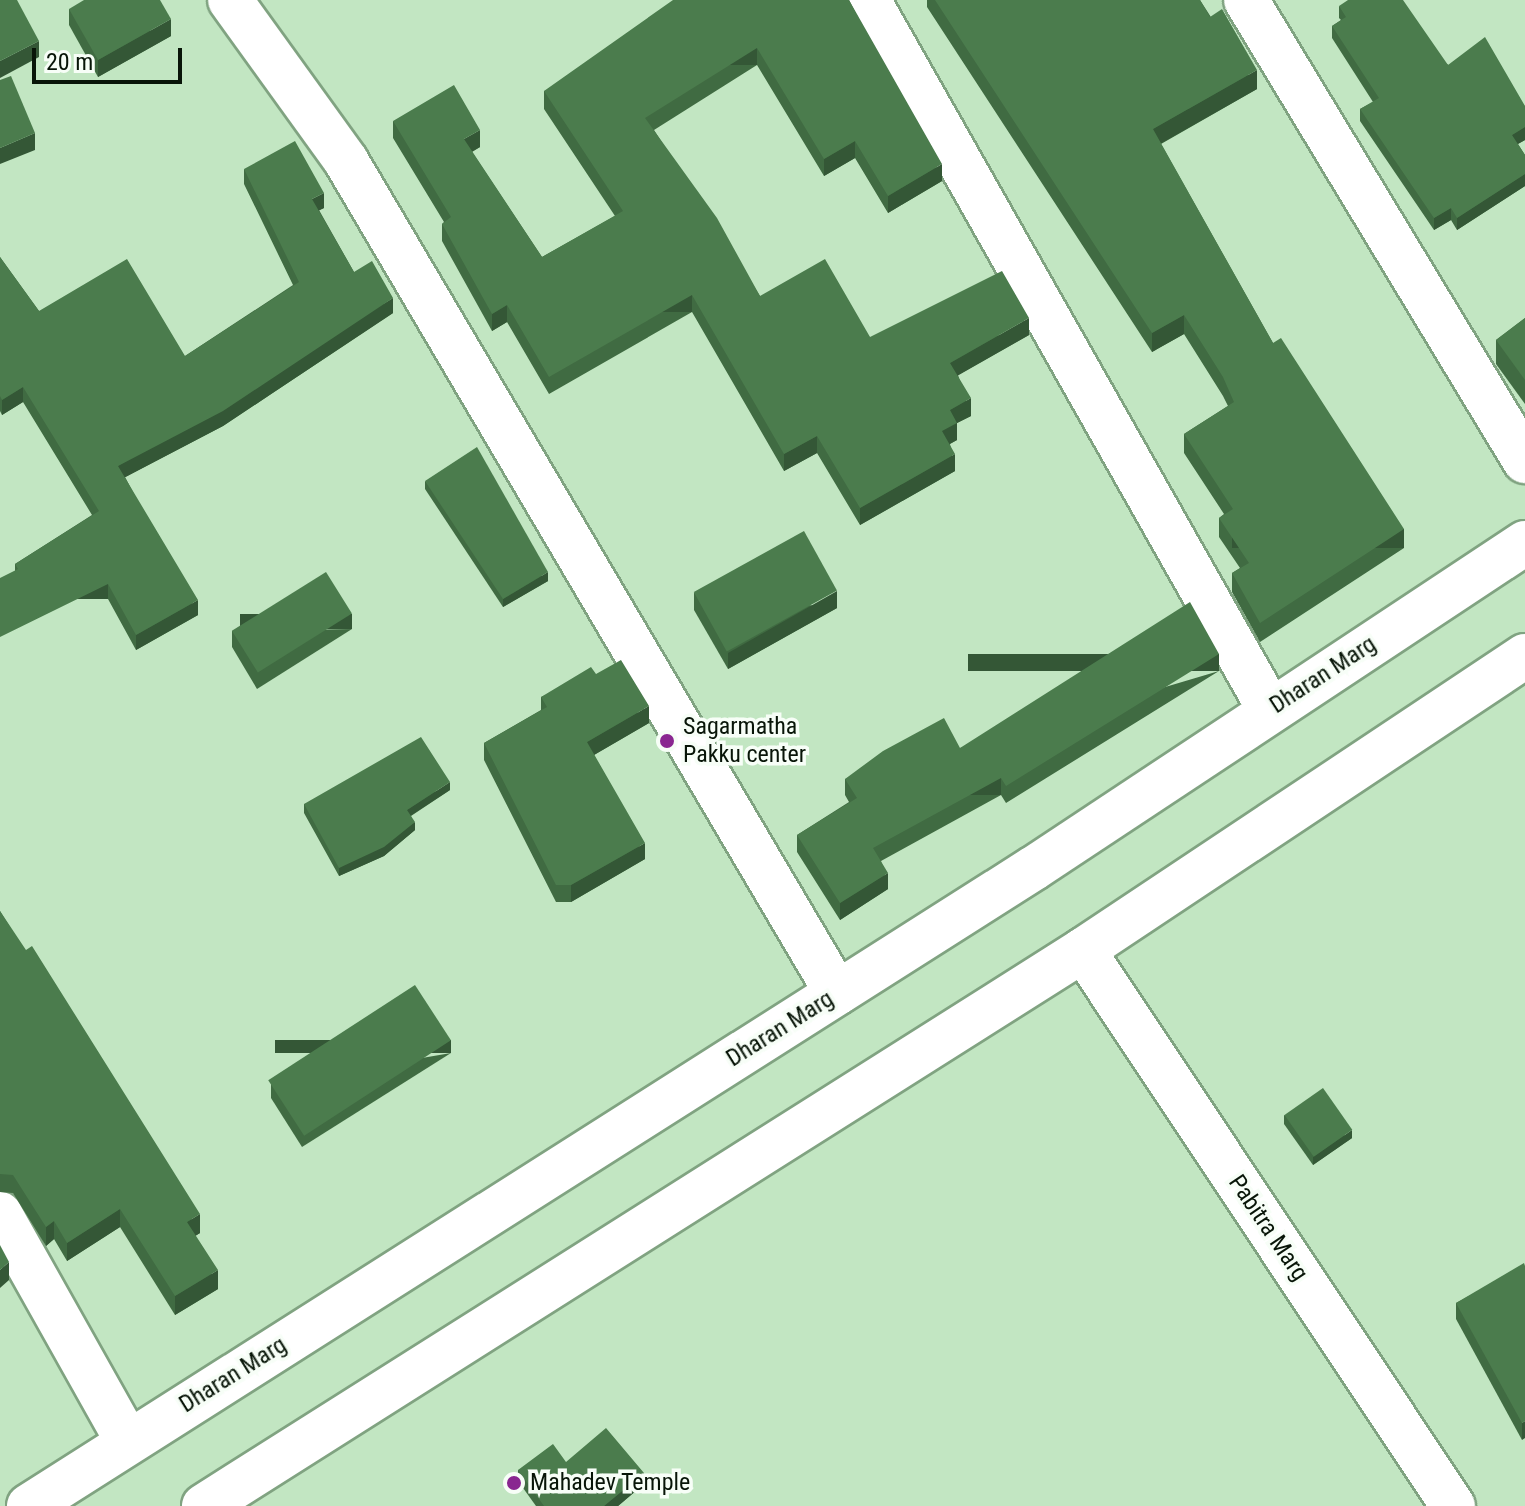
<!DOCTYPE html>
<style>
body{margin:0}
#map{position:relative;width:1525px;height:1506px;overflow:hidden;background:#c2e6c2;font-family:"Roboto Condensed",sans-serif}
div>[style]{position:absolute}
.roads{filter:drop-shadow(2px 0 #80a381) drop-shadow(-2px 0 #80a381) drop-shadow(0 2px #80a381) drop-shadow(0 -2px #80a381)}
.minor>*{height:44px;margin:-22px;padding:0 22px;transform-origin:22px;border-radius:22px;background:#fff}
.primary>*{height:44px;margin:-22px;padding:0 22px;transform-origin:22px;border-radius:22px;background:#fff}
.wall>*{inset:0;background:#406b42}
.shaded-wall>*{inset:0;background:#345736;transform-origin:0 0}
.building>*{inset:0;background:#4b7c4d;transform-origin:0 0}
.dots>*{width:22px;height:22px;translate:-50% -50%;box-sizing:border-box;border:4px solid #f7fef7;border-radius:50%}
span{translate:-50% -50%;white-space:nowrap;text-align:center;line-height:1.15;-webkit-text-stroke:7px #f7fef7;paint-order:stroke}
.street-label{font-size:24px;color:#081508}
.poi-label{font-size:24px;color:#081508}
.left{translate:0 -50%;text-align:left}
.scale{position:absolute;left:32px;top:48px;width:150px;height:36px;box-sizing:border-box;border:4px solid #081508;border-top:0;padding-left:10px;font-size:24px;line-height:28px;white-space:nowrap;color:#081508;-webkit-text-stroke:6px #f7fef7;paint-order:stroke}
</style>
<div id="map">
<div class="roads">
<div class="minor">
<div style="left:230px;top:0;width:198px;rotate:54.2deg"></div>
<div style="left:346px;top:161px;width:966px;rotate:59.45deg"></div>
<div style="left:868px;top:0;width:816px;rotate:60.48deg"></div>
<div style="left:1246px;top:0;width:539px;rotate:58.82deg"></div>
<div style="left:1083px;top:950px;width:668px;rotate:56.36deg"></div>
<div style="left:0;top:1214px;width:261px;rotate:60.7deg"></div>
</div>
<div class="primary">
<div style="left:29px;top:1506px;width:1190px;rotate:-32.41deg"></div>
<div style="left:1034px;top:868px;width:589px;rotate:-33.5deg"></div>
<div style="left:204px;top:1506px;width:1040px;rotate:-32.31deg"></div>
<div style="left:1083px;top:950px;width:531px;rotate:-33.63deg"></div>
</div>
</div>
<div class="wall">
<div style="clip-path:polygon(849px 0,942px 181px,888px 213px,855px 158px,824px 176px,757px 65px,654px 130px,760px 296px,870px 337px,1029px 335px,958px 375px,971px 416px,957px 423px,957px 440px,950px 444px,955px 471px,860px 525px,817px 453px,784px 471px,692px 312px,549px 394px,507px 322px,492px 331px,442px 241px,442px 224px,444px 222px,393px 138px,393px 121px,480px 147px,472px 152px,542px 257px,615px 216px,544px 109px,544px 91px)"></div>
<div style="clip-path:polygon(927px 0,1200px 0,1257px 89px,1161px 144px,1273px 343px,1404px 548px,1260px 642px,1232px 592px,1232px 573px,1240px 568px,1219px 537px,1219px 518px,1224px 514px,1184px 453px,1184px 434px,1228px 406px,1223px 396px,1184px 334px,1152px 352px,927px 7px)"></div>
<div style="clip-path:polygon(1339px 6px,1525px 106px,1525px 140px,1518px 144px,1525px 155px,1525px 186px,1457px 230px,1451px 220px,1434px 230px,1360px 121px,1360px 109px,1373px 102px,1332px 38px,1332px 26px,1341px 20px,1339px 18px)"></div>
<div style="clip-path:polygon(69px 9px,171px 36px,98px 77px,69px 25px)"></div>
<div style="clip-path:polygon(244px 169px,324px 208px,319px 210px,354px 272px,393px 313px,223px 426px,125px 477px,198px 615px,136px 650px,108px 599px,15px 571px,15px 564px,92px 515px,23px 402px,2px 415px,0 411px,0 257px,39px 311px,185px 356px,293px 285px,244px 184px)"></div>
<div style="clip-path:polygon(1525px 318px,1525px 404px,1496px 364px,1496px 340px)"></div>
<div style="clip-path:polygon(425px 481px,548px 581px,503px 607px,425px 489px)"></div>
<div style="clip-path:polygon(694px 593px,837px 608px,728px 669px,694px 610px)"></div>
<div style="clip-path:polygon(352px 629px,257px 689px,232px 647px,232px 631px)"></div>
<div style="clip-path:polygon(1219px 671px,1006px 803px,1001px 795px,881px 861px,888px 889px,840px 920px,797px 852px,797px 835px,849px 802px,845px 795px,845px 779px,960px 748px)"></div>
<div style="clip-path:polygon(596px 674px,649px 723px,594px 755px,645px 859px,571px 902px,556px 902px,484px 760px,484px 743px,541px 710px,541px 697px)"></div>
<div style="clip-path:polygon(450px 790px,411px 816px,415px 830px,384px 856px,339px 876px,304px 813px,304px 804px)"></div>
<div style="clip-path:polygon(0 911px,200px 1233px,195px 1236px,218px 1289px,175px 1315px,120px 1227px,67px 1261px,54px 1239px,46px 1246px,13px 1193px,0 1192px)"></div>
<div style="clip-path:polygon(451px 1053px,302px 1147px,271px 1098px,271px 1084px)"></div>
<div style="clip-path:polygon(1284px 1115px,1352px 1138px,1313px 1165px,1284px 1124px)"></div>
<div style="clip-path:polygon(1525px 1266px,1522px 1440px,1456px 1319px,1456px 1303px)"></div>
<div style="clip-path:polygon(566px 1462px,644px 1484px,618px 1506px,536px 1506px,518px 1481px,518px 1470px)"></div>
</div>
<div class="shaded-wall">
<div style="clip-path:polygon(171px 19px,171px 36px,98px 77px,98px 60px)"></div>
<div style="clip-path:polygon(39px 41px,39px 57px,0 78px,0 61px)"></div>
<div style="left:757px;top:48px;width:17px;height:132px;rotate:90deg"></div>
<div style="clip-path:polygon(1257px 70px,1257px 89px,1153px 148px,1153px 129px)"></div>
<div style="clip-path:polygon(1525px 127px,1525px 140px,1512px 147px,1512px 135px)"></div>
<div style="clip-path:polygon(480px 130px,480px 147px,464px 156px,464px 139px)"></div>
<div style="clip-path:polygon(35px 133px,35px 150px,0 164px,0 148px)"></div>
<div style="clip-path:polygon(855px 141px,855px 158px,824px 176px,824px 159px)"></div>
<div style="clip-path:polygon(942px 164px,942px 181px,888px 213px,888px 196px)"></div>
<div style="clip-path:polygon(1525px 174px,1525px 186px,1457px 230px,1457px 218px)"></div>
<div style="clip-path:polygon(324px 193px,324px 208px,312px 214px,312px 199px)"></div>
<div style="clip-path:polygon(1451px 208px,1451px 220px,1434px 230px,1434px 218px)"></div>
<div style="left:692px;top:295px;width:17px;height:165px;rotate:90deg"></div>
<div style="clip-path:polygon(393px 298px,393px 313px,223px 426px,118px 481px,118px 466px)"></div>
<div style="clip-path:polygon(507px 305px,507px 322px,492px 331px,492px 314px)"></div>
<div style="clip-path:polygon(1184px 315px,1184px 334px,1152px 352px,1152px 333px)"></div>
<div style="clip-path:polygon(1029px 318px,1029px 335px,950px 380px,950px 363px)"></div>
<div style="clip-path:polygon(23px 387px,23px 402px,2px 415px,2px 400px)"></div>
<div style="clip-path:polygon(971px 398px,971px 416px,957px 423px,957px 440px,942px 448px,942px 431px,950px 410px)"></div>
<div style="clip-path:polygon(817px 436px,817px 453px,784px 471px,784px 454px)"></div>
<div style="clip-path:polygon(955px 454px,955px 471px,860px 525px,860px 508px)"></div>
<div style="left:1404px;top:529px;width:19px;height:172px;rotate:90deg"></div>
<div style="clip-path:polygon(548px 572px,548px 581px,503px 607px,503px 599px)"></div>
<div style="left:108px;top:584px;width:15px;height:120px;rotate:90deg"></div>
<div style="clip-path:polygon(837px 591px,837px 608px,728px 669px,728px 653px)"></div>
<div style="clip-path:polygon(198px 600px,198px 615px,136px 650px,136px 635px)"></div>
<div style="left:352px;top:614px;width:15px;height:112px;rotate:90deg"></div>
<div style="left:1219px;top:654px;width:17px;height:251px;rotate:90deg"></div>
<div style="clip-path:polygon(649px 706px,649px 723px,587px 759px,587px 742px)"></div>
<div style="left:1001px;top:778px;width:17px;height:146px;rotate:90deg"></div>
<div style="clip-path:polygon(450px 782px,450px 790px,407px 818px,407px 810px)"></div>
<div style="clip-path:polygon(415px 822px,415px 830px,384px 856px,339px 876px,339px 868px)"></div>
<div style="clip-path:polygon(645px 843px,645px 859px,571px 902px,571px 885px)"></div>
<div style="clip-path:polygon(888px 873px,888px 889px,840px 920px,840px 903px)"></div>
<div style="left:451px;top:1040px;width:13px;height:176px;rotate:90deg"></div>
<div style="clip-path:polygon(1352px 1130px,1352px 1138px,1313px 1165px,1313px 1157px)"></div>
<div style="clip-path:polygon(120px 1209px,120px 1227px,67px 1261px,67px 1243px)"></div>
<div style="clip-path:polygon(200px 1214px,200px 1233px,187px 1241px,187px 1222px)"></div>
<div style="clip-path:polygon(54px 1221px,54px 1239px,46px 1246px,46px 1227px)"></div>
<div style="clip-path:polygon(9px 1262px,9px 1280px,0 1288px,0 1270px)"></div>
<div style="clip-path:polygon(218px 1270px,218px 1289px,175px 1315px,175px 1296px)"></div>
<div style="clip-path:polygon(1525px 1421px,1525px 1438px,1522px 1440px,1522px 1423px)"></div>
<div style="clip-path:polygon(644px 1473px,644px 1484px,618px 1506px,604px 1506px)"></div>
</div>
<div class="building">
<div style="clip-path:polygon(0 0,17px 0,39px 41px,0 61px)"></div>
<div style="clip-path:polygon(84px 0,160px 0,171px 19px,98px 60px,69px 9px)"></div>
<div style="clip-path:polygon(673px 0,849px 0,942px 164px,888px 196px,855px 141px,824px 159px,757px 48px,645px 118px,717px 218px,760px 296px,825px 259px,870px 337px,1002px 271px,1029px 318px,950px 363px,971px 398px,950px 410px,957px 423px,942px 431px,955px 454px,860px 508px,817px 436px,784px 454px,692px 295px,549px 377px,507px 305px,492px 314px,442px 224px,451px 217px,393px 121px,454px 85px,480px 130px,464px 139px,542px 257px,623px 211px,544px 91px)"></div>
<div style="clip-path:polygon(935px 0,1200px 0,1210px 17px,1222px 9px,1257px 70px,1153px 129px,1273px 343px,1281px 338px,1404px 529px,1260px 623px,1232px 573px,1249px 563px,1219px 518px,1233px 509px,1184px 434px,1234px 402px,1223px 377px,1184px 315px,1152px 333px)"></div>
<div style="clip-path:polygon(1348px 0,1403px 0,1448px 65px,1485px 37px,1525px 106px,1525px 127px,1512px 135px,1525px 155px,1525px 174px,1457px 218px,1451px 208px,1434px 218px,1360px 109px,1379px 98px,1332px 26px,1346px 17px,1339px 6px)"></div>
<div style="clip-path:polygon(11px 76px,35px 133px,0 148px,0 80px)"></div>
<div style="clip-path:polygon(295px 141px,324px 193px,312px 199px,354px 272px,372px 261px,393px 298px,223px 411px,118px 466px,198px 600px,136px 635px,108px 584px,0 637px,0 578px,18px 569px,15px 564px,99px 511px,23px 387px,2px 400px,0 396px,0 257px,39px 311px,127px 259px,185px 356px,299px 282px,244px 169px)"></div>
<div style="clip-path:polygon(1525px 318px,1525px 380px,1496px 340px)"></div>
<div style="clip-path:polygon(477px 447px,548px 572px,503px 599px,425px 481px)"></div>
<div style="left:804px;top:531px;width:68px;height:126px;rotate:61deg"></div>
<div style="left:326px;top:572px;width:49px;height:111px;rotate:58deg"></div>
<div style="clip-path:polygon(1190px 602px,1219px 654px,1006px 786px,1001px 778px,873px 848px,888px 873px,840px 903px,797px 835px,857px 798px,845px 779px,883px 751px,944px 718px,960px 748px)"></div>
<div style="clip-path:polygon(621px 660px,649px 706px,587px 742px,645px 843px,571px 885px,556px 885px,484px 743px,547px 707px,541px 697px,591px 667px,596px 674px)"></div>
<div style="clip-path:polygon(421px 737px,450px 782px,407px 810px,415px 822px,384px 847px,339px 868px,304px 804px)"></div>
<div style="clip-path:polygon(0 911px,26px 950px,32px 946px,200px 1214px,187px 1222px,218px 1270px,175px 1296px,120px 1209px,67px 1243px,54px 1221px,46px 1227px,13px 1175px,0 1174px)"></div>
<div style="left:415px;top:985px;width:66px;height:175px;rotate:57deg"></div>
<div style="left:1323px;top:1088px;width:51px;height:47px;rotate:55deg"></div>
<div style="clip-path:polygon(0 1245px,9px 1262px,0 1270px)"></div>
<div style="clip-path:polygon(1524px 1263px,1525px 1266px,1525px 1421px,1522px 1423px,1456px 1303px)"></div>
<div style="clip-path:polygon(606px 1428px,644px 1473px,604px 1506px,544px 1506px,518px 1470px,553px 1444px,566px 1462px)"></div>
</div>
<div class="dots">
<div style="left:667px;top:741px;background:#892790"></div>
<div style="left:514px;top:1483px;background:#892790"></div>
</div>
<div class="street-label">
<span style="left:1323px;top:675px;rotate:-33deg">Dharan Marg</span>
<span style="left:780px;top:1029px;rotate:-32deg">Dharan Marg</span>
<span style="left:1268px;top:1228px;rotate:56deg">Pabitra Marg</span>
<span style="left:233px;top:1375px;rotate:-32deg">Dharan Marg</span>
</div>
<div class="poi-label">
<span class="left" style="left:683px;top:741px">Sagarmatha<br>Pakku center</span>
<span class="left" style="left:530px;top:1483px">Mahadev Temple</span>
</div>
<div class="scale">20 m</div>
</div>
